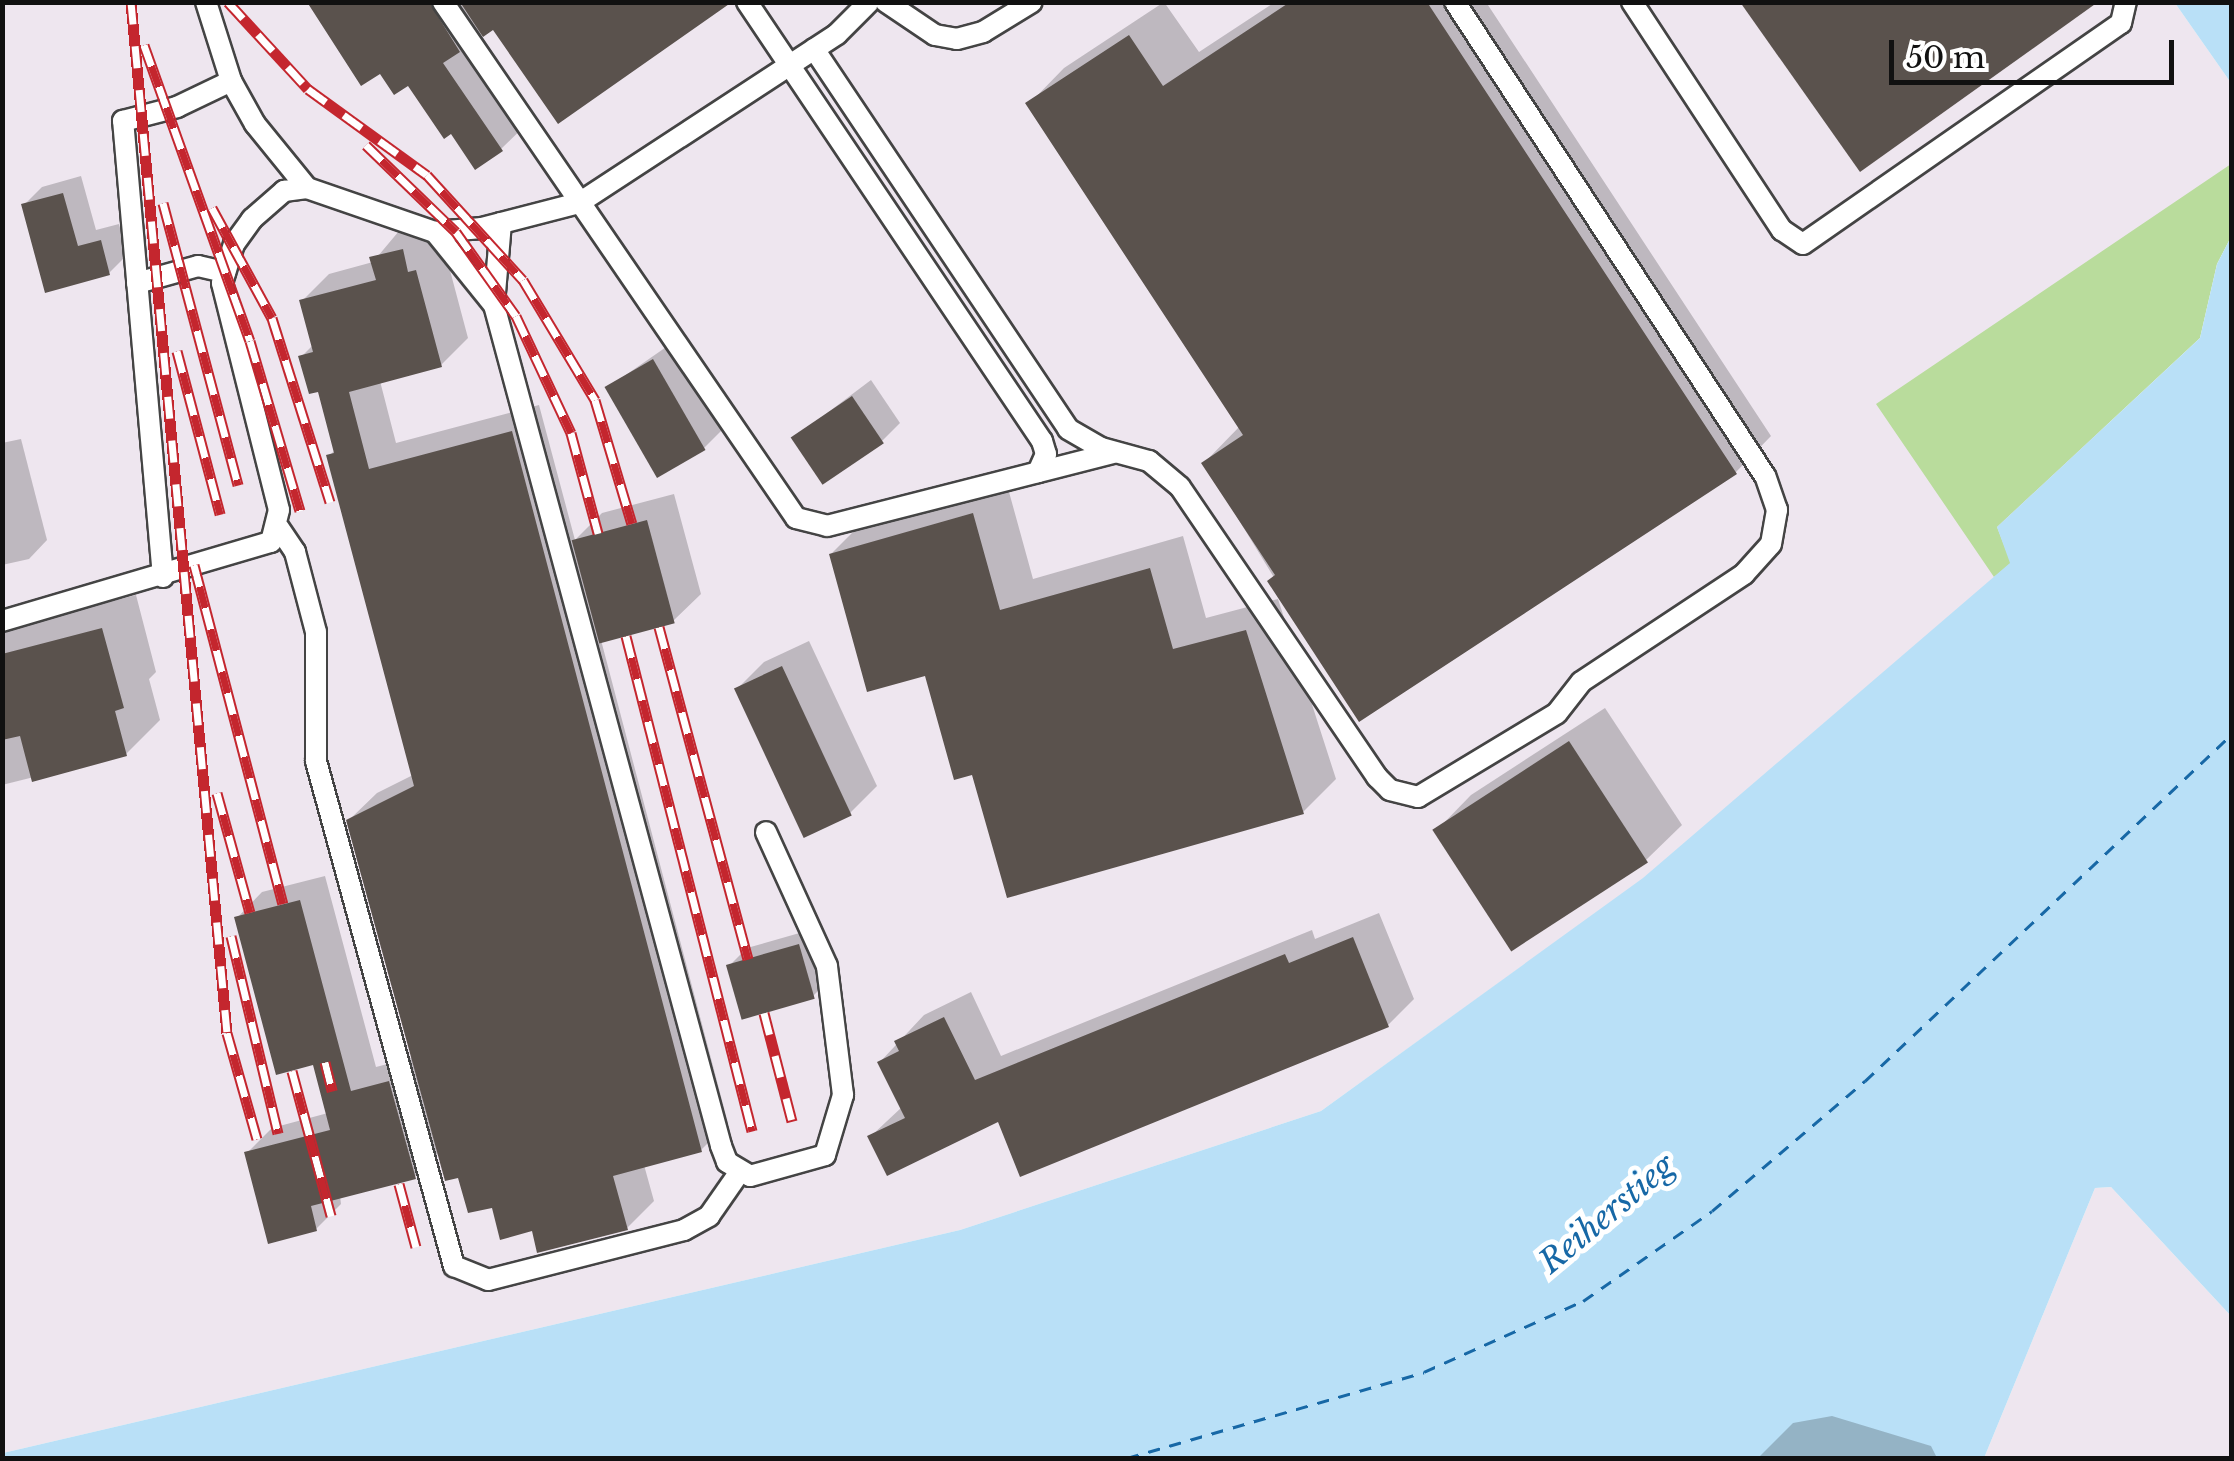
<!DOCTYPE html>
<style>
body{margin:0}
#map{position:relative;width:2234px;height:1461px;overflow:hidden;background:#fffdf5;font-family:"Libre Baskerville",serif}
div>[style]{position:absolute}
.industrial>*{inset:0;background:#eee6ef}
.forest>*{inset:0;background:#b9dc9c}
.water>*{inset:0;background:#b9e0f7}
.shadow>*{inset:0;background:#0003}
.ferry>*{height:2.5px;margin-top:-1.25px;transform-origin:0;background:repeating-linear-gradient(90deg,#1768a6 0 12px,transparent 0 22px)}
.building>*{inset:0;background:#5a524d;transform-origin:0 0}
.roads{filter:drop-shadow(2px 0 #444) drop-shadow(-2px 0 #444) drop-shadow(0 2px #444) drop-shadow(0 -2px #444)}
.service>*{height:20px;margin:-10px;padding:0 10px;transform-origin:10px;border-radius:10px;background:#fff}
.rail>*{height:11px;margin-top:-5.5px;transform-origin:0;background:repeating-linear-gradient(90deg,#fff 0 22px,#c4262e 0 44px);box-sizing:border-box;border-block:2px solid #c4262e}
span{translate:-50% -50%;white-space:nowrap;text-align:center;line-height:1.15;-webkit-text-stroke:10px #fff;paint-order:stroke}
.water-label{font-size:32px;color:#1768a6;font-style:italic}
.frame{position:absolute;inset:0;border:5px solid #111;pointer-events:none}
.scale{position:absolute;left:1889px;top:40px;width:285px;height:45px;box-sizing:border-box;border:5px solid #111;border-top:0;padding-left:12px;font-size:30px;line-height:35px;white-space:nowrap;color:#111;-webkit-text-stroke:8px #fff;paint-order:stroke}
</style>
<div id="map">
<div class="industrial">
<div style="clip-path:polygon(2px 3px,2175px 3px,2231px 83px,2231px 237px,2011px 563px,1643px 879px,1321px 1111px,960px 1230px,3px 1453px)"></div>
<div style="clip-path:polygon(2111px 1187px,2231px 1316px,2231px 1458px,1984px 1458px,2095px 1188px)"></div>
</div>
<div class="forest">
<div style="clip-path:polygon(2231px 164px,2231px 237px,2217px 264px,2200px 338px,1997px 527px,2011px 563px,1994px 577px,1876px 404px)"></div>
</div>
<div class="water">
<div style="clip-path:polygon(2175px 3px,2231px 3px,2231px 83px)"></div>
<div style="clip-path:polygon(2231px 237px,2231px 1316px,2111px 1187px,2095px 1188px,1984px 1458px,3px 1458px,3px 1453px,960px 1230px,1321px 1111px,1643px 878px,2010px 563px,1997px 527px,2200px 338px,2217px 264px)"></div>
</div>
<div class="shadow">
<div style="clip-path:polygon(310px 2px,722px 2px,494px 27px,481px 35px,535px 116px,501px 149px,452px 131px,408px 82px,381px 70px)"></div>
<div style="clip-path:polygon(1164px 2px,1199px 52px,1275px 2px,1486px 2px,1771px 436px,1736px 472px,1360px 718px,1204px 463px,1240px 426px,1029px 104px,1064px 68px)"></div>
<div style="clip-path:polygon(81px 176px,96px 230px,119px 224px,127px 255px,109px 273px,24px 205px,42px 187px)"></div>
<div style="clip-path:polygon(430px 223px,443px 244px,468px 338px,441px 365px,380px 381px,396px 443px,539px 405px,575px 540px,602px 513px,674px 494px,701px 594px,673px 621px,601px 640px,728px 1123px,701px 1150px,644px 1165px,654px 1201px,627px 1228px,533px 1228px,494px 1204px,440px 1152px,415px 1176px,340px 1196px,341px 1204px,316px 1229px,247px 1153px,272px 1128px,328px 1113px,314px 1062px,237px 918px,262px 892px,325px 876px,376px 1067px,414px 1057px,349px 820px,377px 793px,413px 775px,329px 456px,336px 449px,320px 389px,301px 357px,314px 344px,302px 301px,329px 274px,373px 262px,399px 231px)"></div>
<div style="clip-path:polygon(672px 343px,722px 430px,704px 448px,607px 388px)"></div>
<div style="clip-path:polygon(871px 380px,900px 423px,882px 441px,794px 438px)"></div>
<div style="clip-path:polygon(21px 439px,47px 540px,29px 559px,2px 565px,2px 443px)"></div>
<div style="clip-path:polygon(1006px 481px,1033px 579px,1183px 536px,1206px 618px,1278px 599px,1336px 779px,1303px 812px,974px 772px,927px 673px,831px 554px,864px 521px)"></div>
<div style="clip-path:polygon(136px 595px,156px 672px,149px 679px,160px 720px,126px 754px,2px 785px,2px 630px)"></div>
<div style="clip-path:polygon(809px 641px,877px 786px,850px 813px,804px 834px,737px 689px,764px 662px)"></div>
<div style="clip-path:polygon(1605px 708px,1682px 825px,1646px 860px,1436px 831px,1471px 795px)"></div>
<div style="clip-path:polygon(1379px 913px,1414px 999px,1388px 1025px,1000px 1119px,870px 1137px,902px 1107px,880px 1062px,924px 1015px,971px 992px,1001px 1056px,1312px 930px,1315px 939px)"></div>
<div style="clip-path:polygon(817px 928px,831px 978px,813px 996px,729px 966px,747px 948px)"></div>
<div style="clip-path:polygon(1832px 1416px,1931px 1446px,1937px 1458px,1758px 1458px,1793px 1423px)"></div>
</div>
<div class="ferry">
<div style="left:1127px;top:1458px;width:309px;rotate:-16.1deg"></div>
<div style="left:1424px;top:1372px;width:174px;rotate:-24.1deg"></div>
<div style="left:1583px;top:1301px;width:157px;rotate:-34.9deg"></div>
<div style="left:1712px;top:1211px;width:201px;rotate:-40.4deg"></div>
<div style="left:1865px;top:1081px;width:505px;rotate:-43.4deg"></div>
</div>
<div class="building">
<div style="clip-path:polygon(307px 2px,429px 2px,460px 52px,443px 63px,503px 151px,475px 170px,451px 134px,444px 139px,408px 86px,394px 95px,380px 74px,361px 86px)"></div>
<div style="clip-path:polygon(460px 2px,732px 2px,558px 124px,493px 30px,483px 37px)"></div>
<div style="clip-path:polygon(1290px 2px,1427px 2px,1737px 474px,1359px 722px,1267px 581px,1275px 575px,1201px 463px,1243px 435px,1025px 103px,1129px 35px,1163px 86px)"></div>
<div style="clip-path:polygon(1740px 2px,2098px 2px,1860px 172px)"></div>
<div style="clip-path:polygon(63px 193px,78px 246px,101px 240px,110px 275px,45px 293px,21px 204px)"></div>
<div style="clip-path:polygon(403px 249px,408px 272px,416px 270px,442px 367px,349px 392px,369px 469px,512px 431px,702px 1152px,613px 1176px,628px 1230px,537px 1253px,532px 1231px,500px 1240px,492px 1208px,468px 1213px,458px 1178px,445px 1181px,346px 820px,414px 786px,326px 455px,334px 453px,318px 392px,309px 394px,298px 356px,313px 352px,299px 300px,376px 280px,369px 257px)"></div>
<div style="left:653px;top:359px;width:105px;height:56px;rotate:60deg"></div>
<div style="left:852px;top:396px;width:57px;height:74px;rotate:56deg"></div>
<div style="clip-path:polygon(973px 513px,1000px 610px,1150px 568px,1173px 649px,1246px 630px,1304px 814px,1007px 898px,972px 775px,954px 780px,925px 676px,867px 692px,829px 554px)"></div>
<div style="left:647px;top:520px;width:107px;height:78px;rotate:75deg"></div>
<div style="clip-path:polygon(102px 628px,124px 708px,115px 711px,127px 756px,32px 782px,20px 736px,2px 740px,2px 654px)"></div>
<div style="left:782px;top:666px;width:165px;height:53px;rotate:65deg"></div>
<div style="left:1569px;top:741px;width:145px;height:163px;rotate:57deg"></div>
<div style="clip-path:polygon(300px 900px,351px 1091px,389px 1081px,416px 1179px,311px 1206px,317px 1231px,268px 1244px,244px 1152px,330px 1130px,313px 1065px,276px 1075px,234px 917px)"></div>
<div style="clip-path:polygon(1353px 937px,1389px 1027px,1020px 1177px,998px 1122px,887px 1176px,867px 1136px,905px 1118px,877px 1062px,899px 1051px,894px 1041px,944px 1017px,975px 1080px,1285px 954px,1289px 963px)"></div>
<div style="left:799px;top:944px;width:57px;height:76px;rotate:74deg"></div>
</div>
<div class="roads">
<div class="service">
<div style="left:206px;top:2px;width:83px;rotate:72.4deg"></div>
<div style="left:231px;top:81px;width:49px;rotate:60.8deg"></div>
<div style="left:255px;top:124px;width:82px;rotate:50.9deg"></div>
<div style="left:307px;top:188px;width:135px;rotate:19deg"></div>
<div style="left:435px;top:232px;width:47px;rotate:-4.9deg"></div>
<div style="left:482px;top:228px;width:100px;rotate:-14.5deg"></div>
<div style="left:579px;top:203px;width:308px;rotate:-33.2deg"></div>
<div style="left:837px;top:34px;width:45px;rotate:-45deg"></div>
<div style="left:443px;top:2px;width:625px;rotate:55.62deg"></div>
<div style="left:796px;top:518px;width:32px;rotate:14deg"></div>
<div style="left:827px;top:526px;width:295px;rotate:-14.3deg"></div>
<div style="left:747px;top:2px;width:529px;rotate:56.1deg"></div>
<div style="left:1042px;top:441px;width:14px;rotate:73deg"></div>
<div style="left:1046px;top:454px;width:20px;rotate:114deg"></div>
<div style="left:886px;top:2px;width:59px;rotate:34deg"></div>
<div style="left:935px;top:35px;width:22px;rotate:10deg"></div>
<div style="left:957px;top:39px;width:27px;rotate:-15deg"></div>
<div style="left:983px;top:32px;width:57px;rotate:-31.5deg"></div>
<div style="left:1632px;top:2px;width:273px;rotate:56.7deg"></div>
<div style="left:1782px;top:230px;width:25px;rotate:34deg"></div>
<div style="left:1803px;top:244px;width:387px;rotate:-34.8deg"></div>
<div style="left:2121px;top:23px;width:22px;rotate:-77deg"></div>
<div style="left:814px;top:49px;width:457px;rotate:56.2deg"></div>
<div style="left:1068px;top:429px;width:38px;rotate:30deg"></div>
<div style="left:1101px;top:448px;width:50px;rotate:15.2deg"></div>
<div style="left:1149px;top:461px;width:40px;rotate:40deg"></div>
<div style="left:1180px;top:487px;width:351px;rotate:55.8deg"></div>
<div style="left:1377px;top:777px;width:18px;rotate:45deg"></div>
<div style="left:1390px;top:790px;width:29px;rotate:14deg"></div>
<div style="left:1418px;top:797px;width:162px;rotate:-31.1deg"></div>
<div style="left:1557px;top:713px;width:39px;rotate:-52deg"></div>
<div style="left:1581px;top:682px;width:196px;rotate:-33.5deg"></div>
<div style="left:1744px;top:574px;width:40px;rotate:-48deg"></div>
<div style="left:1771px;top:544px;width:35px;rotate:-80deg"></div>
<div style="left:1777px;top:510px;width:36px;rotate:-109deg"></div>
<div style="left:1765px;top:476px;width:566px;rotate:-123.19deg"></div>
<div style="left:501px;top:223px;width:82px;rotate:94.9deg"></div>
<div style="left:494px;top:305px;width:871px;rotate:74.89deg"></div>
<div style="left:721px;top:1146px;width:17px;rotate:69deg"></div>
<div style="left:727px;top:1162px;width:27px;rotate:31deg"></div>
<div style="left:750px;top:1176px;width:78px;rotate:-15.6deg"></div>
<div style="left:825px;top:1155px;width:63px;rotate:-73.3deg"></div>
<div style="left:843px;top:1095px;width:130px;rotate:-97.1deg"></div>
<div style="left:827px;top:966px;width:147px;rotate:-114.5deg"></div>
<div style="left:435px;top:232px;width:94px;rotate:51.1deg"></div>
<div style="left:137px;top:283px;width:63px;rotate:-15.6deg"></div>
<div style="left:198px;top:266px;width:28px;rotate:13deg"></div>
<div style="left:279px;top:528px;width:29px;rotate:56deg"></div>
<div style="left:295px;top:552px;width:83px;rotate:75.3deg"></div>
<div style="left:316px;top:632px;width:129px;rotate:90deg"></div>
<div style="left:316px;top:761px;width:524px;rotate:74.72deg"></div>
<div style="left:454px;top:1266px;width:37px;rotate:22deg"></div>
<div style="left:488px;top:1280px;width:202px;rotate:-14.3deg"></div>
<div style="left:684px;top:1230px;width:29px;rotate:-29deg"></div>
<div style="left:709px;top:1216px;width:52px;rotate:-55.1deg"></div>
<div style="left:163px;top:577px;width:458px;rotate:-95deg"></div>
<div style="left:123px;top:121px;width:56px;rotate:-14.5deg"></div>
<div style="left:177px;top:107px;width:60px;rotate:-25.7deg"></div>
<div style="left:2px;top:621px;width:280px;rotate:-16.4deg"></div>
<div style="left:271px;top:542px;width:33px;rotate:-76deg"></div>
<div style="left:279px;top:510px;width:234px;rotate:-104.1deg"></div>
<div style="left:222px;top:283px;width:41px;rotate:-72.9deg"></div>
<div style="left:234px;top:244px;width:31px;rotate:-54deg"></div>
<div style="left:252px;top:219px;width:43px;rotate:-41.2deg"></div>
<div style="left:284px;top:191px;width:23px;rotate:-7deg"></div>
</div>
</div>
<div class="rail">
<div style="left:131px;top:2px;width:1035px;rotate:84.68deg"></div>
<div style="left:227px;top:1033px;width:110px;rotate:74.2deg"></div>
<div style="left:228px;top:2px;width:118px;rotate:47.4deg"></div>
<div style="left:308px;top:89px;width:147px;rotate:35.9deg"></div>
<div style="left:427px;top:175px;width:142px;rotate:47.6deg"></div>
<div style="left:523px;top:280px;width:140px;rotate:59deg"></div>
<div style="left:595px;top:400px;width:129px;rotate:73.4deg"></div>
<div style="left:144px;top:45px;width:314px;rotate:70.3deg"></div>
<div style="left:250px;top:341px;width:177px;rotate:73.6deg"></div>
<div style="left:366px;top:145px;width:125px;rotate:44deg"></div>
<div style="left:456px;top:232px;width:103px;rotate:54.5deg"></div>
<div style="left:516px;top:316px;width:129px;rotate:64.8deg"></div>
<div style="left:571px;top:433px;width:104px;rotate:74.9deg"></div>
<div style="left:163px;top:203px;width:292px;rotate:75.1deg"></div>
<div style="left:212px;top:208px;width:125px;rotate:61.4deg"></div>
<div style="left:272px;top:318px;width:193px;rotate:72.5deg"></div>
<div style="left:177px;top:351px;width:169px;rotate:75.2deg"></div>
<div style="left:194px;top:565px;width:350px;rotate:75.3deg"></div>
<div style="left:659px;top:627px;width:344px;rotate:75deg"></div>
<div style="left:626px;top:636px;width:511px;rotate:75.72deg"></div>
<div style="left:217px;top:793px;width:124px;rotate:74.6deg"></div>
<div style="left:231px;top:936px;width:203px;rotate:76.6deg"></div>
<div style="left:764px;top:1013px;width:112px;rotate:75.5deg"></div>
<div style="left:325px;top:1062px;width:30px;rotate:76deg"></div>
<div style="left:292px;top:1071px;width:150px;rotate:74.9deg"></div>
<div style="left:399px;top:1184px;width:65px;rotate:74.9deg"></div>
</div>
<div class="water-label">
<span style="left:1607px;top:1214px;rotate:-40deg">Reiherstieg</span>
</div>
<div class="frame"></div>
<div class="scale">50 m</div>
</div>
